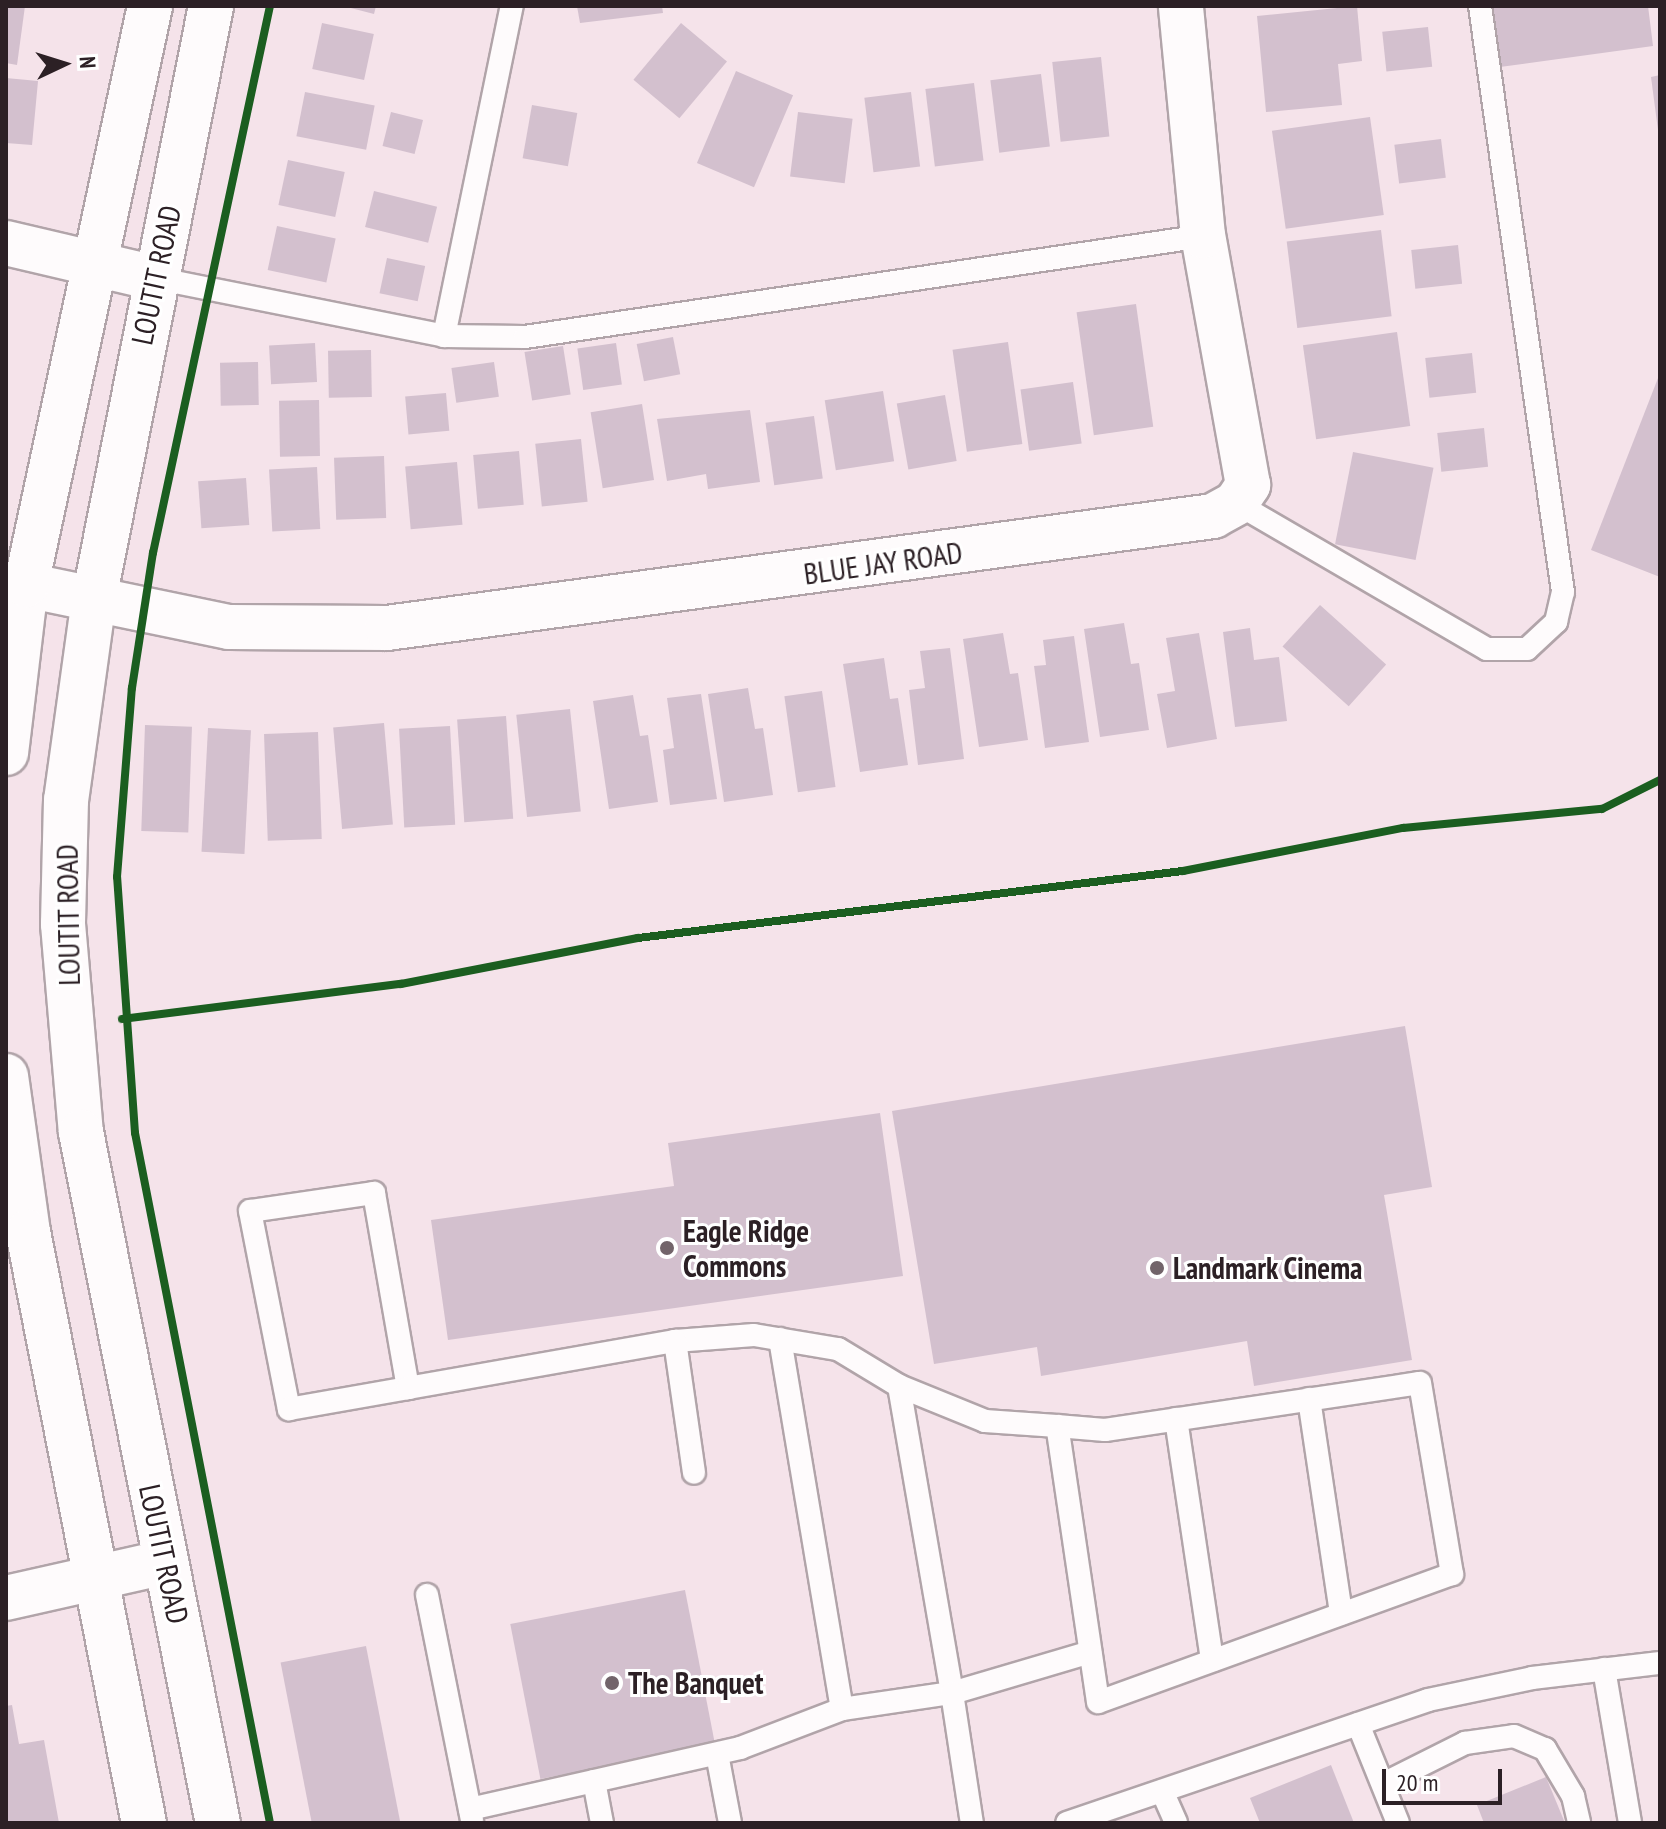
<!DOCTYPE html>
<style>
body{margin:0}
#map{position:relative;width:1666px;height:1829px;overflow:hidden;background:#f5e3ea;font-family:"PT Sans Narrow",sans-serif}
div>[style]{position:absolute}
.building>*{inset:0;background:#d3c0ce;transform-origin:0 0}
.roads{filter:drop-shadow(2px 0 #b1a4a9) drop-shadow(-2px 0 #b1a4a9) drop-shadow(0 2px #b1a4a9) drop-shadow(0 -2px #b1a4a9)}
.lane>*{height:22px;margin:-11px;padding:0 11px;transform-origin:11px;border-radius:11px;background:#fefbfc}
.street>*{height:44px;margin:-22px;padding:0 22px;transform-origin:22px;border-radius:22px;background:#fefbfc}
.secondary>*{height:44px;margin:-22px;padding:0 22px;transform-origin:22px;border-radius:22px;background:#fefbfc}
.cycleway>*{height:8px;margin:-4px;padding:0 4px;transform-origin:4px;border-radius:4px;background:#1b5e20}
.dots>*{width:22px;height:22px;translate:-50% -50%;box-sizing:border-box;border:4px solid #fff;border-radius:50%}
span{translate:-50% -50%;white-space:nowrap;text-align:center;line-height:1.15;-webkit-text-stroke:6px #fff;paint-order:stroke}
.street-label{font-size:30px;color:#2c2025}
.poi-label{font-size:30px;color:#2c2025;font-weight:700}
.left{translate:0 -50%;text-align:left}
.frame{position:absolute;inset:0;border:8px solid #2c2025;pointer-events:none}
.north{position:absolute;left:24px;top:24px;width:80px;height:80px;-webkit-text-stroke:6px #fff;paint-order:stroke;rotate:86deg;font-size:22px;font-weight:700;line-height:32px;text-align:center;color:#2c2025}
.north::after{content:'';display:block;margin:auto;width:28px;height:36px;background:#2c2025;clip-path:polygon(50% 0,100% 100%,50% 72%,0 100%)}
.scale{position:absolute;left:1382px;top:1769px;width:120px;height:36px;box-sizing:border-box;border:4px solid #2c2025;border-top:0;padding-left:10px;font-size:24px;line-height:28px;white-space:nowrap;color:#2c2025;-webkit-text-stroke:6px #fff;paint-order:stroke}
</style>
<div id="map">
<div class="building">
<div style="clip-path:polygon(6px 6px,25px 6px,17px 65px,6px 63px)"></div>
<div style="clip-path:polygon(343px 6px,376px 6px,374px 14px)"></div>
<div style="clip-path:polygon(577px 6px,662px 6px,663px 13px,580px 23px)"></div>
<div style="clip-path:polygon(1357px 6px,1362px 61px,1338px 64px,1342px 105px,1266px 112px,1257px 16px)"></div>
<div style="clip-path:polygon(1492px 6px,1648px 6px,1653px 46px,1500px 67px)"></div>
<div style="left:322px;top:23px;width:53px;height:47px;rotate:12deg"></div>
<div style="left:681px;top:23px;width:60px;height:74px;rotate:40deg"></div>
<div style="left:1428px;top:27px;width:40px;height:46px;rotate:84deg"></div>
<div style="left:1101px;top:57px;width:80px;height:49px;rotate:84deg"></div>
<div style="left:736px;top:71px;width:62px;height:100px;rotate:23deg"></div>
<div style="left:1041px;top:74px;width:73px;height:51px;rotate:83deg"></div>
<div style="clip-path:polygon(1660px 75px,1660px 130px,1658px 130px,1651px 77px)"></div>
<div style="clip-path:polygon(6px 78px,38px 81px,32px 145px,6px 143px)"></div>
<div style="left:974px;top:83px;width:78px;height:49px;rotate:83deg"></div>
<div style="left:305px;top:92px;width:71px;height:45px;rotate:11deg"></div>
<div style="left:911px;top:92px;width:75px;height:47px;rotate:83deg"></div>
<div style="left:532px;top:105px;width:46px;height:54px;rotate:10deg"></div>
<div style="left:391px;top:112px;width:33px;height:35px;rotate:14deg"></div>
<div style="left:798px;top:112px;width:55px;height:65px;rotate:7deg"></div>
<div style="left:1370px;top:117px;width:99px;height:99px;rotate:82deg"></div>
<div style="left:1441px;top:139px;width:39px;height:47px;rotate:83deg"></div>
<div style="left:288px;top:160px;width:58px;height:46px;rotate:12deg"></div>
<div style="left:374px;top:191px;width:65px;height:37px;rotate:14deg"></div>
<div style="left:277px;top:226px;width:60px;height:45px;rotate:12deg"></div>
<div style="left:1381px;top:230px;width:87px;height:95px;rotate:83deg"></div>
<div style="left:1458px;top:245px;width:39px;height:47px;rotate:84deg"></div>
<div style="left:387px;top:258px;width:39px;height:36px;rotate:12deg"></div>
<div style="left:1136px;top:304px;width:124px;height:60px;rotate:82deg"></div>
<div style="left:1397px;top:332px;width:95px;height:95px;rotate:82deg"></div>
<div style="left:673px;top:337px;width:38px;height:37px;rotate:79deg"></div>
<div style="left:1008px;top:342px;width:103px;height:56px;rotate:82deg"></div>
<div style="left:315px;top:343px;width:39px;height:46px;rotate:87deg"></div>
<div style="left:616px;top:343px;width:42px;height:39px;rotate:82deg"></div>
<div style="left:563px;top:346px;width:49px;height:39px;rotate:81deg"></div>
<div style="left:371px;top:350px;width:47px;height:43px;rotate:89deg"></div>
<div style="left:1472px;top:353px;width:40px;height:47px;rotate:84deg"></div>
<div style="left:258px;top:362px;width:43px;height:38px;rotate:89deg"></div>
<div style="left:494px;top:362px;width:35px;height:43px;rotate:82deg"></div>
<div style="clip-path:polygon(1660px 373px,1660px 577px,1591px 550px)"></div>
<div style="left:1073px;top:382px;width:62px;height:53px;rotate:82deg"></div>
<div style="left:883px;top:391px;width:71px;height:59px;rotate:81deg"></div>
<div style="left:446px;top:393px;width:38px;height:41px;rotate:85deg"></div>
<div style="left:945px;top:395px;width:67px;height:49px;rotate:80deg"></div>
<div style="left:319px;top:400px;width:56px;height:40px;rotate:89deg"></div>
<div style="left:642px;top:404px;width:77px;height:52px;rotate:81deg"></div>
<div style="clip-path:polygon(750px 410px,760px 482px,708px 489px,706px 474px,667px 481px,657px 419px)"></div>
<div style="left:814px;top:416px;width:63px;height:49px;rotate:82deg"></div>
<div style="left:1484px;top:428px;width:39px;height:47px;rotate:84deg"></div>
<div style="left:581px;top:439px;width:63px;height:46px;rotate:84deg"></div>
<div style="left:519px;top:451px;width:54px;height:46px;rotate:85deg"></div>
<div style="left:1353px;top:452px;width:82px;height:94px;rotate:11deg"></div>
<div style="left:384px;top:456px;width:62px;height:50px;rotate:88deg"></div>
<div style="left:457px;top:462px;width:63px;height:52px;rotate:85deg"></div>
<div style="left:317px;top:467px;width:62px;height:48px;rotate:87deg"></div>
<div style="left:246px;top:478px;width:47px;height:48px;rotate:86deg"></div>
<div style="left:1320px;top:605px;width:89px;height:56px;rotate:42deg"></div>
<div style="clip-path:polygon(1124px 623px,1131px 664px,1139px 663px,1149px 730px,1100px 737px,1084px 629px)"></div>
<div style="clip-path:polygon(1250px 628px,1254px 660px,1279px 657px,1287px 721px,1235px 727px,1223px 632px)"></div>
<div style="clip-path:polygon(1003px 633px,1010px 674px,1018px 673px,1028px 740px,979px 747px,963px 639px)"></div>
<div style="clip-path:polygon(1199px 633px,1217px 739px,1167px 748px,1157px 694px,1175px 691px,1166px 638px)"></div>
<div style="clip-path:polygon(1074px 636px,1089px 742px,1045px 748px,1034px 666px,1046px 665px,1043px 640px)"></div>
<div style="clip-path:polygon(950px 648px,964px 759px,918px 765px,909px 690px,925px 688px,920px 651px)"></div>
<div style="clip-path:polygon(884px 658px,890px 699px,898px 698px,908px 765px,860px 772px,843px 664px)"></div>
<div style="clip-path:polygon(748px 688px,755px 729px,763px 728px,773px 795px,724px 802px,708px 694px)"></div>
<div style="left:822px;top:691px;width:97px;height:38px;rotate:82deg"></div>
<div style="clip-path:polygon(701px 694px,717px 799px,670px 805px,663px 750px,674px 748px,667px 698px)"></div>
<div style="clip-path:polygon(633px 695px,640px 736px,648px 735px,658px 802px,609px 809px,593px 701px)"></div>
<div style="left:570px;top:709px;width:103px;height:54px;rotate:84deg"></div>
<div style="left:506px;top:716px;width:103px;height:49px;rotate:86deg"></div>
<div style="left:384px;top:723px;width:102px;height:51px;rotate:85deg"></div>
<div style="left:145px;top:725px;width:47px;height:106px;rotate:2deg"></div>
<div style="left:450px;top:726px;width:99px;height:51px;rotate:87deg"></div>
<div style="left:208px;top:728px;width:43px;height:124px;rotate:3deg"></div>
<div style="left:318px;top:732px;width:107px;height:54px;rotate:88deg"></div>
<div style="clip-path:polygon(1405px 1026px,1432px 1187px,1384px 1195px,1412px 1360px,1254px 1386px,1247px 1341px,1041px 1376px,1037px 1347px,934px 1364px,892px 1111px)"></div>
<div style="clip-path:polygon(880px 1113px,903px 1276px,448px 1340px,431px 1220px,674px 1186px,668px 1143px)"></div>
<div style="left:685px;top:1590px;width:158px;height:178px;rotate:79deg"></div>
<div style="left:366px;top:1646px;width:180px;height:87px;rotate:79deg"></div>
<div style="clip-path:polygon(12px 1705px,19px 1744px,44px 1740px,59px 1823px,6px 1823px,6px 1706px)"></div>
<div style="clip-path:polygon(1331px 1765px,1354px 1823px,1260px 1823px,1250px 1798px)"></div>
<div style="clip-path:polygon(1546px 1777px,1565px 1823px,1484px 1823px,1477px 1805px)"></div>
</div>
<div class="roads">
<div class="lane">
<div style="left:155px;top:278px;width:295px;rotate:11.3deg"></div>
<div style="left:444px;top:336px;width:81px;rotate:0.7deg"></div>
<div style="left:525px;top:337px;width:685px;rotate:-8.47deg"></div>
<div style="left:444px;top:336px;width:337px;rotate:-78.4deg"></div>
<div style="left:1236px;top:503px;width:290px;rotate:30.2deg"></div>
<div style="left:1487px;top:649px;width:40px"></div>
<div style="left:1527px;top:649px;width:40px;rotate:-43deg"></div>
<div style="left:1556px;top:622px;width:31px;rotate:-77deg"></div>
<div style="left:1563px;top:592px;width:592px;rotate:-98.06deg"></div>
<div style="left:780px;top:1339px;width:375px;rotate:80.5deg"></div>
<div style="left:675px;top:1341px;width:79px;rotate:-4.3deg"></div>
<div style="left:754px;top:1335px;width:85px;rotate:9.5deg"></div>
<div style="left:838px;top:1349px;width:71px;rotate:31.2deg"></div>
<div style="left:899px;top:1386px;width:93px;rotate:22.1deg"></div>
<div style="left:985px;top:1421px;width:72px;rotate:4deg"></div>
<div style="left:1057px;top:1426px;width:48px;rotate:4.8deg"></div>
<div style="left:1105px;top:1430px;width:318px;rotate:-8.5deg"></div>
<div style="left:1420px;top:1383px;width:194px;rotate:80.5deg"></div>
<div style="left:1452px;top:1574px;width:376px;rotate:160.1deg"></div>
<div style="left:1098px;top:1702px;width:279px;rotate:-98.4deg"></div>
<div style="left:899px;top:1386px;width:312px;rotate:80.2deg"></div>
<div style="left:952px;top:1693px;width:144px;rotate:-16.5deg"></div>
<div style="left:408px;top:1388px;width:198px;rotate:-99.9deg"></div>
<div style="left:374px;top:1193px;width:125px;rotate:171.7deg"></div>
<div style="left:250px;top:1211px;width:202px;rotate:78.9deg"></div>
<div style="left:289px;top:1409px;width:121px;rotate:-10deg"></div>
<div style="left:408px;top:1388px;width:271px;rotate:-10deg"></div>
<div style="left:675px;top:1341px;width:133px;rotate:81.8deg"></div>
<div style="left:1309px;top:1399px;width:217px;rotate:81.5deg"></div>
<div style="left:1176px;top:1419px;width:244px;rotate:81.5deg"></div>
<div style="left:427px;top:1595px;width:230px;rotate:78.7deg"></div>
<div style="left:1604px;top:1669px;width:156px;rotate:80.4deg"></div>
<div style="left:1358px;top:1724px;width:107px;rotate:68deg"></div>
<div style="left:717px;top:1754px;width:70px;rotate:79.3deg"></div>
<div style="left:594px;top:1781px;width:43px;rotate:79.2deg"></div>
<div style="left:1383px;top:1784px;width:92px;rotate:-26.6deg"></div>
<div style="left:1465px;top:1743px;width:49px;rotate:-8.1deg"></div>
<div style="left:1514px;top:1736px;width:34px;rotate:23deg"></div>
<div style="left:1545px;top:1749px;width:55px;rotate:59.2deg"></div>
<div style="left:1573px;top:1796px;width:28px;rotate:77deg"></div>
<div style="left:1162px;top:1791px;width:35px;rotate:66deg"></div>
<div style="left:470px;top:1809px;width:277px;rotate:-12.7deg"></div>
<div style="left:740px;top:1748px;width:109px;rotate:-20.9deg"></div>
<div style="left:842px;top:1709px;width:111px;rotate:-8.3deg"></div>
<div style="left:952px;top:1693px;width:132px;rotate:81.3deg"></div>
<div style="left:1067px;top:1823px;width:381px;rotate:-18.8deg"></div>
<div style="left:1428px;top:1700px;width:106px;rotate:-11.9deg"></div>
<div style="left:1532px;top:1678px;width:129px;rotate:-6.7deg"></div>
</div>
<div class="street">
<div style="left:6px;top:243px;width:153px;rotate:13.2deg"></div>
<div style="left:26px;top:585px;width:207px;rotate:11.7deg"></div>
<div style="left:229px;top:627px;width:158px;rotate:0.4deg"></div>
<div style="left:387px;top:628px;width:834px;rotate:-7.72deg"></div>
<div style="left:1213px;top:516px;width:26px;rotate:-29deg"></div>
<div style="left:1236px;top:503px;width:22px;rotate:-56deg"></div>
<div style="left:1248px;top:485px;width:253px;rotate:-100.2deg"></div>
<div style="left:1203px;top:236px;width:231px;rotate:-95.5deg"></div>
<div style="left:6px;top:1598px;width:164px;rotate:-12.7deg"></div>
</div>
<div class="secondary">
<div style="left:211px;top:6px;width:604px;rotate:101.16deg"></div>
<div style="left:94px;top:599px;width:203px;rotate:97.9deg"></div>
<div style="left:66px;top:800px;width:124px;rotate:91.4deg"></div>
<div style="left:63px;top:924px;width:209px;rotate:85.1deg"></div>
<div style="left:81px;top:1132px;width:704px;rotate:78.79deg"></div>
<div style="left:6px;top:753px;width:169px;rotate:-83.2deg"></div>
<div style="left:26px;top:585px;width:592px;rotate:-77.91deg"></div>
<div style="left:6px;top:1076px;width:158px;rotate:82deg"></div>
<div style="left:28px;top:1232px;width:602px;rotate:78.9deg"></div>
</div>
</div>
<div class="cycleway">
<div style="left:122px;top:1019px;width:281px;rotate:-7.2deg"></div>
<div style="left:401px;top:984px;width:241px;rotate:-11deg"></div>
<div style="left:638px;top:938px;width:549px;rotate:-7.01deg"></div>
<div style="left:1183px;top:871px;width:224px;rotate:-11.1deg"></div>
<div style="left:1403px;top:828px;width:200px;rotate:-5.5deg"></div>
<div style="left:1602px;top:809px;width:65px;rotate:-26.6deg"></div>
<div style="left:270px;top:1823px;width:703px;rotate:-101.07deg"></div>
<div style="left:135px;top:1133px;width:257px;rotate:-94deg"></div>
<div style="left:117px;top:877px;width:190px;rotate:-85.5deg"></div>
<div style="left:132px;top:688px;width:137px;rotate:-81.2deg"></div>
<div style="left:153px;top:553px;width:559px;rotate:-77.93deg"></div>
</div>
<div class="dots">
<div style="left:667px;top:1248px;background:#72646a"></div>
<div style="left:1157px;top:1268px;background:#72646a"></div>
<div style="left:612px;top:1683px;background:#72646a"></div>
</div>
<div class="street-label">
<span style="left:156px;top:275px;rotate:-78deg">LOUTIT ROAD</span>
<span style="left:883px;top:563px;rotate:-8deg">BLUE JAY ROAD</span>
<span style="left:68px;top:915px;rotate:-91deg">LOUTIT ROAD</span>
<span style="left:164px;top:1554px;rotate:78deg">LOUTIT ROAD</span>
</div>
<div class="poi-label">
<span class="left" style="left:683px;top:1248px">Eagle Ridge<br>Commons</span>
<span class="left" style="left:1173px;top:1268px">Landmark Cinema</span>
<span class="left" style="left:628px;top:1683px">The Banquet</span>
</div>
<div class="frame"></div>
<div class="north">N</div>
<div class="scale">20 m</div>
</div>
